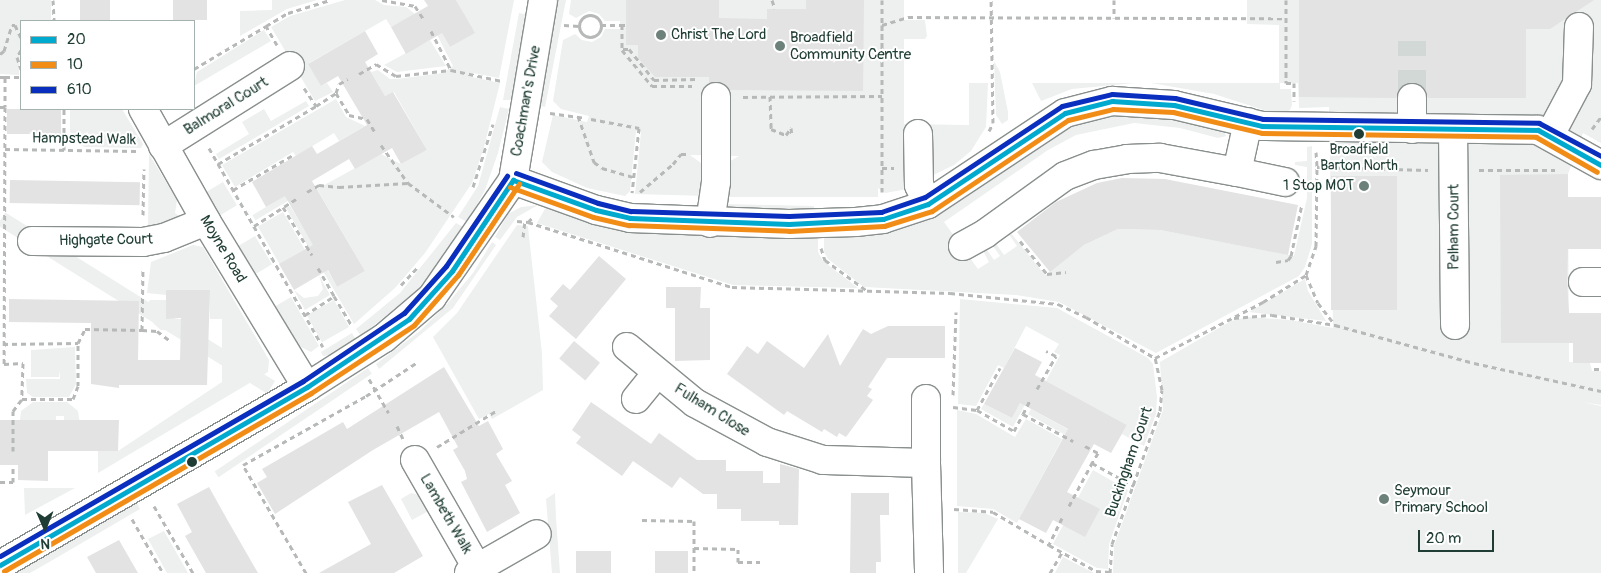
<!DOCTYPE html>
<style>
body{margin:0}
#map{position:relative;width:1601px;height:573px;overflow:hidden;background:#fff;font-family:Pangolin,sans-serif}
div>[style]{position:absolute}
.built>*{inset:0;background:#edf0ef;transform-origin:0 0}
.building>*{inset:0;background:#e2e3e2;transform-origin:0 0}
.minor-tunnel>*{height:28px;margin-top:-14px;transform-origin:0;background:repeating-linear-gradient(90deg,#d2d8d6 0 28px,transparent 0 42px)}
.path>*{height:3px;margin-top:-1.5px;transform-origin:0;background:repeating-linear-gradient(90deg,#b6b9b8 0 5px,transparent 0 9px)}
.path>.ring{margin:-1.5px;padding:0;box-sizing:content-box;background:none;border:3px solid #b6b9b8;border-radius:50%}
.roads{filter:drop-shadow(1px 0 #898f8d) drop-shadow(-1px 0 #898f8d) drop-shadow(0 1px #898f8d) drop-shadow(0 -1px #898f8d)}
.minor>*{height:28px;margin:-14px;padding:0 14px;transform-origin:14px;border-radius:14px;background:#fff}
.bus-1>*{height:5px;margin:-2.5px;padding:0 2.5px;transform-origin:2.5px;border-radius:2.5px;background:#00a9ce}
.bus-2>*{height:5px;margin:-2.5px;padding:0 2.5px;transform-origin:2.5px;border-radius:2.5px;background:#f18d16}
.bus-3>*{height:5px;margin:-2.5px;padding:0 2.5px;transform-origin:2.5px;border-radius:2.5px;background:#0a2ebe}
.dots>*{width:14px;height:14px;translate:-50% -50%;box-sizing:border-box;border:2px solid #fff;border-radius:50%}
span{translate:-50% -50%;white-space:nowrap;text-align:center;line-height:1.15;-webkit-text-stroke:4px #fff;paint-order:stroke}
.bus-label{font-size:14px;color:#1f3d34}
.poi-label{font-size:15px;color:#1f3d34}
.left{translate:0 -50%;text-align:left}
.right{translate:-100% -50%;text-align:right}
.street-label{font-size:15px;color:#1f3d34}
.legend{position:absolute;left:20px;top:20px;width:175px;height:90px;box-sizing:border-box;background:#fff;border:1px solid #a5b1ae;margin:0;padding:6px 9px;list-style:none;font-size:15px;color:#1f3d34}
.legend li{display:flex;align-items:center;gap:10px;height:25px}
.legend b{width:25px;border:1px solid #a5b1ae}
.north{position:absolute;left:20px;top:503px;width:50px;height:50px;-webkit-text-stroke:4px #fff;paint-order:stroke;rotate:179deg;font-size:14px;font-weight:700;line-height:20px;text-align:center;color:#1f3d34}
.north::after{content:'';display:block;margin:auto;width:18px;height:22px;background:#1f3d34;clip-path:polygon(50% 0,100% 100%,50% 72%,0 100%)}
.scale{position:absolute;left:1418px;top:530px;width:76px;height:22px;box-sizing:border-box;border:2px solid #1f3d34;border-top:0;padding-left:6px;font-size:15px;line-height:18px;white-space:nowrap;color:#1f3d34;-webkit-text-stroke:4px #fff;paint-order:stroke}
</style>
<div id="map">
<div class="built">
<div style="clip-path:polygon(0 0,51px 0,51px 21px,21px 21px,19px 75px,0 74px)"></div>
<div style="clip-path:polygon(272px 0,317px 0,287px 9px,240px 36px,240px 11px,272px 10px)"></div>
<div style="clip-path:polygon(345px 0,375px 0,384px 5px,406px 7px,415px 14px,391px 27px,386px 19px,309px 63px,321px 86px,327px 83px,333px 92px,315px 101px,271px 27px,290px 16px)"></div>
<div style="clip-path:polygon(456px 0,514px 0,499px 78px,473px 73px,472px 77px,500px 83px,484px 147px,472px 183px,425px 253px,395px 288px,354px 324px,320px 266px,324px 264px,337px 287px,365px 271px,317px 189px,381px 154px,401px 164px,427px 150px,394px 92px,385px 96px,371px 72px,378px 70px,390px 79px,397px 79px,443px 73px,453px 66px,434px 29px,439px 27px,450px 47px,474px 33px)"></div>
<div style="clip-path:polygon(557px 0,566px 0,545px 107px,538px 105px)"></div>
<div style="clip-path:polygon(571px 0,904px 0,904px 20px,925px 20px,927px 36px,925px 39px,904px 39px,904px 124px,969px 125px,969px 83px,988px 83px,986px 127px,971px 151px,954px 165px,902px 190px,885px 193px,878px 188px,878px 197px,722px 197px,727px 163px,739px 156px,690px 155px,705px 166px,708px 196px,635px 194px,641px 132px,636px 131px,630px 191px,625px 196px,587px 188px,552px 172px,542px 162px,553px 115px,587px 122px,589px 116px,561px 109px,553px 101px,563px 40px,575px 34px,582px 40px,592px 42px,601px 37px,605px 29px,620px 29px,620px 21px,605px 21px,599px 14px,589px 11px,576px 18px,569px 14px)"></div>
<div style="clip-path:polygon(1247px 0,1601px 0,1601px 143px,1583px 133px,1568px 174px,1569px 362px,1590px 363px,1592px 371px,1601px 371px,1601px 405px,1582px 402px,1601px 406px,1601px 573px,1113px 573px,1114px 546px,1163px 410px,1160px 362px,1231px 321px,1248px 317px,1290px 320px,1333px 328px,1329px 107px,1299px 108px,1298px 83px,1280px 83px,1280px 89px,1291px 89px,1292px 105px,1290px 110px,1285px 113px,1273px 113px,1214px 94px,1151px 83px,1279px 83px,1279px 25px,1247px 24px)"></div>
<div style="clip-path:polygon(519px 13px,528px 15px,511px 100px,503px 100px)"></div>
<div style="clip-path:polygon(264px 30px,271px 41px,194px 86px,197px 72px)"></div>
<div style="clip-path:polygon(430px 40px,446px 66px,397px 72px,384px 65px)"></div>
<div style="clip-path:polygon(994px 61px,1000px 72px,1008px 112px,1008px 120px,1002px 124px,996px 115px)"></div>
<div style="clip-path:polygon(1032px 83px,1135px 83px,1072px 89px,1041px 101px)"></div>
<div style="clip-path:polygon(336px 99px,346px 117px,365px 126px,339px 141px,334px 133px,296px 156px,293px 152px,235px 187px,222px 165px)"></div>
<div style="clip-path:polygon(306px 101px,309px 106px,219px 159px,216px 154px,249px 134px,242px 122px,264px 109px,271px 121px)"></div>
<div style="clip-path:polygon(500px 107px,509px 109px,498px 153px,485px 190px,467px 222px,458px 217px,478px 186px)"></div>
<div style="clip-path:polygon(70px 109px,122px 109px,143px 144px,141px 148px,84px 147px,73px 139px,70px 131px)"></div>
<div style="clip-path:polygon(1124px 114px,1181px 120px,1224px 131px,1226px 136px,1218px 138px,1180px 128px,1134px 123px,1076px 135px,1048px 150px,944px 222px,978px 269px,989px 262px,982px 249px,985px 247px,994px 260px,1000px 256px,991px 243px,994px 241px,1004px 255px,1017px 246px,1008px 233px,1010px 232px,1045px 275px,1084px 245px,1118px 229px,1160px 230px,1294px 256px,1307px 198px,1307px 167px,1295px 165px,1295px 162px,1307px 161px,1307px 147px,1312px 146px,1312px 244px,1305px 267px,1299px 276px,1156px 353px,1059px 302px,1016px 295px,864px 287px,828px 259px,824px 252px,824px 235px,931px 217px,1059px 133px,1074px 125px)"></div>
<div style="clip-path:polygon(149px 154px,177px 200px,175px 213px,181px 217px,174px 224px,148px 228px)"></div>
<div style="left:223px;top:182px;width:27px;height:20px;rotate:59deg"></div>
<div style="left:291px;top:192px;width:6px;height:45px;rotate:59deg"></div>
<div style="clip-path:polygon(724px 204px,814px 206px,814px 213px,727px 212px)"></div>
<div style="clip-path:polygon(538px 205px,517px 217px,500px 240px,495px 237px,508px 214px,521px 207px)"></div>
<div style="clip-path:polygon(290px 206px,318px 252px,313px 255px,286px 208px)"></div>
<div style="clip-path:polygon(546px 207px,580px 220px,611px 227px,818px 235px,818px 252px,823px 261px,858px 288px,733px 285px,537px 223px)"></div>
<div style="left:283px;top:212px;width:44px;height:29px;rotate:60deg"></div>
<div style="clip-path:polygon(456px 223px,465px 228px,441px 261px,417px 290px,361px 336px,356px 329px,400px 293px)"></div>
<div style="clip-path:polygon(517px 225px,528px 226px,529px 236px,542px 353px,543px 390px,492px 419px,489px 414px,479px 419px,433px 337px,457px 313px)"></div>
<div style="left:255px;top:236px;width:33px;height:20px;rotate:59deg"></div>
<div style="clip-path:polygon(492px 242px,496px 245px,453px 308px,379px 369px,376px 364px,421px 330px,447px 304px,473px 273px)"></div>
<div style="clip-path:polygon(193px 245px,203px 247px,269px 360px,268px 372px,98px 473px,98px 451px,118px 451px,222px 382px,222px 319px,210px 319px,209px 290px,166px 290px,166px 295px,147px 293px,151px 262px)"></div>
<div style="clip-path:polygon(319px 275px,330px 295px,305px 310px,294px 290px,304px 298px,318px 296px,323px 289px)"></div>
<div style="clip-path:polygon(1305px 279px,1308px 291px,1326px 321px,1249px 312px)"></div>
<div style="clip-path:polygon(291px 297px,319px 346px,311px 352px,297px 345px,274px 307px)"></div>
<div style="clip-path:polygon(960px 299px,1057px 308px,1148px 358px,1153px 364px,1157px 397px,1156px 414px,1144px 446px,1122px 434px,1127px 425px,1046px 381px,1060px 355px,1054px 352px,1059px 344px,1026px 326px,1004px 368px,998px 365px,976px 406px,958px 404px)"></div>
<div style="clip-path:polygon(150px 300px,166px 300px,166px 319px,181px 319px,181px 331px,161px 330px,155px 325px,146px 314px,145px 307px)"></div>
<div style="left:334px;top:300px;width:31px;height:31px;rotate:61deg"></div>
<div style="clip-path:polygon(352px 333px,356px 340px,335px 354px,323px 356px,321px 352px)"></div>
<div style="clip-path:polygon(75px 347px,76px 384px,69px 397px,33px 397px,27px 393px,26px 379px,60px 379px,60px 370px,59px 377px,31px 377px,31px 350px)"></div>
<div style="left:368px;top:368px;width:7px;height:185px;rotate:56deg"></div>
<div style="left:275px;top:381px;width:15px;height:318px;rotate:122deg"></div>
<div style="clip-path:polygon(1023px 397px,1028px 399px,1013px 427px,981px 409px,984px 404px,1012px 418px)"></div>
<div style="clip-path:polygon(33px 402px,67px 402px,78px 411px,80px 424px,64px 424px,64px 416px,56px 416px,56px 421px,20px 420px,21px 411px)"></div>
<div style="left:1031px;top:409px;width:52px;height:6px;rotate:29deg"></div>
<div style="clip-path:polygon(957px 410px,976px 414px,1015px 437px,1026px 419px,1062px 439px,1017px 523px,993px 509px,957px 506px)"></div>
<div style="clip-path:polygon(1093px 470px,1128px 490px,1109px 544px,1108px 569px,1097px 568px,1053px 544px)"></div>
<div style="clip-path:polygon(24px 488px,75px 488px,25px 515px)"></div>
<div style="clip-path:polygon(411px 493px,423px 496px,432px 509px,412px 520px,401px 499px)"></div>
<div style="clip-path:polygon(555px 493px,556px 518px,560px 573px,552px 573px,546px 499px)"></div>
<div style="clip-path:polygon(137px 503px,140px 509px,51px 561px,30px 573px,15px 573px)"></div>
<div style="clip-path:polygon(958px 512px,984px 513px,998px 519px,966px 573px,958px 573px)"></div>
<div style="clip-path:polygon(164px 531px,188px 573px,167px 573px,148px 539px)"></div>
<div style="clip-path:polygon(1063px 557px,1094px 573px,1055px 573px)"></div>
</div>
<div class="building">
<div style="left:80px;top:0;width:30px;height:21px"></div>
<div style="left:173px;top:0;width:34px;height:20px"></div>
<div style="clip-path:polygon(424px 0,456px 0,475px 33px,450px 47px,442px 33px,406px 54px,391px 27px,428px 6px)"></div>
<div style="clip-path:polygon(626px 0,719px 0,719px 18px,767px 19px,767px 9px,806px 9px,806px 0,864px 0,863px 91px,730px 90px,723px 83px,709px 83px,709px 77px,655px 77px,638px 58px,638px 45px,626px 45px)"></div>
<div style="clip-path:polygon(1299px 0,1594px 0,1550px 29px,1526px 29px,1526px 98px,1428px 98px,1425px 90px,1412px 82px,1404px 85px,1396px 98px,1299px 97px)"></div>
<div style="clip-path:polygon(365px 31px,378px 54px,365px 62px,385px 96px,393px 92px,427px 150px,401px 164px,392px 148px,355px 169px,349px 159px,312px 181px,365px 271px,337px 287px,328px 270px,294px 290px,279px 264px,313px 245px,285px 196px,266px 207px,252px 182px,312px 146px,317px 154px,367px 125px,338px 76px,321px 86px,308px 64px)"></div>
<div style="left:7px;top:109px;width:54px;height:25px"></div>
<div style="clip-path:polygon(1568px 174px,1568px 197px,1601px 197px,1601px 249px,1568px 249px,1567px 282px,1569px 313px,1601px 313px,1601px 363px,1573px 363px,1573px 343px,1501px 343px,1500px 175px)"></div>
<div style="left:1331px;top:176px;width:66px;height:134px"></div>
<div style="clip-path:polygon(1122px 178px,1165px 179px,1298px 205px,1288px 255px,1160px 230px,1118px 229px,1084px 245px,1050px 272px,1017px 232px,1056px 202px,1097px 183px)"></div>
<div style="left:10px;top:180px;width:130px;height:23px;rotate:1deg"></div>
<div style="clip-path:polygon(599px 256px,626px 279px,576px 339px,549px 316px,558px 306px,550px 299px,563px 284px,570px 290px)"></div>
<div style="clip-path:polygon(666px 287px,701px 287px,700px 308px,710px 308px,710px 360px,675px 361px,675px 308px,666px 308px)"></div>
<div style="clip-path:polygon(166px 290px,210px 290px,207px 385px,119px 385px,119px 388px,91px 384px,91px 323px,9px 322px,9px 299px,139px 301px,138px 360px,180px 360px,181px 318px,166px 319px)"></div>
<div style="clip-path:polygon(888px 326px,945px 326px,945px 358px,887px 358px,868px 387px,872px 389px,867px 396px,873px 400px,846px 437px,839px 433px,837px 437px,824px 429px,822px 432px,787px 411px,784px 415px,727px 374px,747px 346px,758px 354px,767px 341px,804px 368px,828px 334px,840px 366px,863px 329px,871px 334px)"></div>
<div style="left:574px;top:341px;width:34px;height:23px;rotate:40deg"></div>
<div style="clip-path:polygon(1015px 348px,1042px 362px,1035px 375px,1127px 425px,1111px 453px,1094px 444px,1067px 492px,1100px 509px,1085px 537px,1053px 520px,1046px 533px,1019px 519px,1068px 429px,1020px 403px,1012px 418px,984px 404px)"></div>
<div style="clip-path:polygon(444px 367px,479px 426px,488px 421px,503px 449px,496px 454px,512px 481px,505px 485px,520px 513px,487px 532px,461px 482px,467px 479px,465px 471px,453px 450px,458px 447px,439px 412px,373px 450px,275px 514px,257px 483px,267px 477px,262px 469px,343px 422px,347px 429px)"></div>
<div style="clip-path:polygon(591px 402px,651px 444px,659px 433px,697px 460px,726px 460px,726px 471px,763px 471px,763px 483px,780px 483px,780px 464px,799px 469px,798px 525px,779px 525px,779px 521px,741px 521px,741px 509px,717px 509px,717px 494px,703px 494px,680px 477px,672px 488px,633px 461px,622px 476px,576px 443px,581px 437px,572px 430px)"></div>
<div style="clip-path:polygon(0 420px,119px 420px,118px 451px,48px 451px,48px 481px,18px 480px,18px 465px,0 465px)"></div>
<div style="clip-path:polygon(382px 485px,423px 556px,394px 573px,319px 573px,371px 544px,348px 502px)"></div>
<div style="clip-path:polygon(209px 487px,228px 521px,258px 573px,206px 573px,185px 536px,192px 532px,177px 504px)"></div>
<div style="clip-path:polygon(851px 493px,889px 493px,889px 515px,880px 515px,881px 562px,876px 562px,876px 573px,850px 573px)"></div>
<div style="clip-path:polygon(119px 540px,138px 573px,96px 573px,87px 557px)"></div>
<div style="left:576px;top:551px;width:35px;height:22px"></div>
<div style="left:655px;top:551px;width:33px;height:22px"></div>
</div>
<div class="minor-tunnel">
<div style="left:1412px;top:98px;width:57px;rotate:-90deg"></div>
</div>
<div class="path">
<div style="left:53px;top:0;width:21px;rotate:87deg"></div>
<div style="left:382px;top:0;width:34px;rotate:10deg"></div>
<div style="left:415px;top:6px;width:17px;rotate:57deg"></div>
<div style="left:772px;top:0;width:9px;rotate:72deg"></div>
<div style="left:882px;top:0;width:25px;rotate:90deg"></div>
<div style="left:1114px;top:0;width:18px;rotate:90deg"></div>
<div style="left:1286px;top:0;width:83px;rotate:90deg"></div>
<div style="left:1286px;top:83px;width:8px"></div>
<div style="left:1294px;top:83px;width:18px;rotate:90deg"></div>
<div class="ring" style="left:579px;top:15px;width:19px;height:19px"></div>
<div style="left:564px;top:25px;width:15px;rotate:4deg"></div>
<div style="left:601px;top:25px;width:21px"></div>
<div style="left:625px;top:25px;width:3px;rotate:180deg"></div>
<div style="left:622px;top:25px;width:25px;rotate:90deg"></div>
<div style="left:622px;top:50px;width:47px;rotate:50.2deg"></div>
<div style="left:652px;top:86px;width:40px"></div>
<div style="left:431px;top:31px;width:44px;rotate:62.9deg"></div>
<div style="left:277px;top:45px;width:22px;rotate:-120deg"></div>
<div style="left:266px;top:26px;width:26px;rotate:-31deg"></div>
<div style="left:288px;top:13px;width:44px;rotate:-17.2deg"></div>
<div style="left:623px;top:49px;width:6px"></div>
<div style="left:629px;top:49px;width:40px;rotate:51deg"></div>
<div style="left:654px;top:80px;width:43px;rotate:-1.3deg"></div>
<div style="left:21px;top:50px;width:8px;rotate:120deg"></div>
<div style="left:17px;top:57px;width:13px;rotate:72deg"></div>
<div style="left:0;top:54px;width:5px;rotate:-37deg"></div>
<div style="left:4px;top:51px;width:27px;rotate:-73deg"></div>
<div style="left:12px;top:25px;width:3px"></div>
<div style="left:15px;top:25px;width:14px;rotate:65deg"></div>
<div style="left:194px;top:69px;width:84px;rotate:-30.8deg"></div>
<div style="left:359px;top:74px;width:20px;rotate:-30deg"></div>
<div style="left:376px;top:64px;width:23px;rotate:31deg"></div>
<div style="left:396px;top:76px;width:55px;rotate:-6.2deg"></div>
<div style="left:451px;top:70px;width:52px;rotate:12.2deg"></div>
<div style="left:0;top:77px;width:5px"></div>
<div style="left:5px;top:77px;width:30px;rotate:90deg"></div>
<div style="left:5px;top:107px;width:5px;rotate:180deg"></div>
<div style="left:5px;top:77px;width:16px"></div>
<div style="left:304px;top:88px;width:22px;rotate:56deg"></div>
<div style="left:316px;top:106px;width:24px;rotate:-33deg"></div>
<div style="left:336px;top:93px;width:26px;rotate:59deg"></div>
<div style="left:349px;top:115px;width:18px;rotate:13deg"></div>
<div style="left:367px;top:119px;width:17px;rotate:59deg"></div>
<div style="left:336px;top:93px;width:9px;rotate:-72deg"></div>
<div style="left:339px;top:84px;width:10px;rotate:-29deg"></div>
<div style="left:770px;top:96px;width:33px;rotate:88deg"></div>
<div style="left:771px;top:129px;width:16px;rotate:22deg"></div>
<div style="left:786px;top:135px;width:9px;rotate:-54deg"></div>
<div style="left:791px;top:128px;width:8px;rotate:83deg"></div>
<div style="left:743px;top:97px;width:139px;rotate:-0.4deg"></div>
<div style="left:5px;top:107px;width:257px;rotate:90.2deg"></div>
<div style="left:4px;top:364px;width:19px;rotate:-3deg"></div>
<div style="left:23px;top:363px;width:36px;rotate:92deg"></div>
<div style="left:22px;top:399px;width:51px"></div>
<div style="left:73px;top:399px;width:14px;rotate:-69deg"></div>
<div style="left:78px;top:386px;width:43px;rotate:-90deg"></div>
<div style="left:78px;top:343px;width:16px;rotate:-63deg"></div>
<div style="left:85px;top:329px;width:57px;rotate:1deg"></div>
<div style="left:142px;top:330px;width:61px;rotate:-89.1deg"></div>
<div style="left:550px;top:113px;width:36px;rotate:8deg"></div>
<div style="left:578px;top:116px;width:49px;rotate:70.8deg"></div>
<div style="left:594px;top:162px;width:10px;rotate:37deg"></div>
<div style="left:602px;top:168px;width:33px;rotate:16deg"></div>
<div style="left:591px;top:119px;width:49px;rotate:10.6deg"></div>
<div style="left:639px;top:128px;width:65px;rotate:96.1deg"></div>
<div style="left:1592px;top:129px;width:15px;rotate:-53deg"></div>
<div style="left:989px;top:131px;width:9px;rotate:-63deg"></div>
<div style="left:993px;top:123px;width:123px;rotate:-90.9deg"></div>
<div style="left:381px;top:145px;width:47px;rotate:54.6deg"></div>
<div style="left:408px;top:183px;width:57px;rotate:36.5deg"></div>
<div style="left:209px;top:148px;width:229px;rotate:60.2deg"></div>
<div style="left:5px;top:149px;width:131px;rotate:0.9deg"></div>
<div style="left:64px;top:150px;width:41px;rotate:-90deg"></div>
<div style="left:1316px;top:152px;width:15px;rotate:86deg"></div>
<div style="left:218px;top:164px;width:114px;rotate:-30.6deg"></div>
<div style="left:882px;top:168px;width:12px"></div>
<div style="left:1479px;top:170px;width:76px"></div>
<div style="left:473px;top:187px;width:66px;rotate:-72.4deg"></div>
<div style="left:233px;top:190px;width:69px;rotate:-30.3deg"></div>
<div style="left:307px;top:192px;width:14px;rotate:-30deg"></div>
<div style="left:319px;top:185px;width:20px;rotate:6deg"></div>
<div style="left:339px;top:187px;width:69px;rotate:-3.3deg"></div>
<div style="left:640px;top:192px;width:43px;rotate:-40.3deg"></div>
<div style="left:673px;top:164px;width:13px;rotate:-51deg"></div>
<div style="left:681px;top:154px;width:9px"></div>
<div style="left:882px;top:192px;width:167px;rotate:-90deg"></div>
<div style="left:882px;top:25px;width:27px;rotate:-17deg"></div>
<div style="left:908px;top:17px;width:378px;rotate:0.2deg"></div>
<div style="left:283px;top:207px;width:56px;rotate:58.9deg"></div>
<div style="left:143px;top:215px;width:46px;rotate:-88.8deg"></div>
<div style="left:517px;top:221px;width:11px;rotate:5deg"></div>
<div style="left:528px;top:222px;width:8px;rotate:-45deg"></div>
<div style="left:528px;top:222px;width:214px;rotate:17.7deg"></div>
<div style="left:732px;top:287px;width:218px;rotate:1.6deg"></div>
<div style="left:950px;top:293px;width:109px;rotate:5.8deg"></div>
<div style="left:1058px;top:304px;width:31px;rotate:25deg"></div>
<div style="left:1086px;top:317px;width:80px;rotate:30.7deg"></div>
<div style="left:1155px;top:358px;width:122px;rotate:-27.4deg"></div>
<div style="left:1263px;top:302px;width:51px;rotate:-32.1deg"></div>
<div style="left:1306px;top:275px;width:31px;rotate:-71deg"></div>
<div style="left:1316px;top:246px;width:79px;rotate:-89.3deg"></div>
<div style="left:1317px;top:167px;width:111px;rotate:1.5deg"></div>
<div style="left:254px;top:226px;width:50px;rotate:-32.7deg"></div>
<div style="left:523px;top:237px;width:16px;rotate:-83deg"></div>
<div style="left:1020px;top:241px;width:43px;rotate:50.7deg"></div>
<div style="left:1047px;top:274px;width:19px;rotate:-6deg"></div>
<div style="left:821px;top:248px;width:13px;rotate:72deg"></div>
<div style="left:825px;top:260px;width:51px;rotate:36.2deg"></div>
<div style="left:1276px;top:262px;width:12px;rotate:-9deg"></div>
<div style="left:1288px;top:260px;width:5px;rotate:-53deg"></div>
<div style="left:1291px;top:256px;width:53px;rotate:-78.1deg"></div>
<div style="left:318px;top:268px;width:32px;rotate:60deg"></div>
<div style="left:1306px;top:275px;width:30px;rotate:67deg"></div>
<div style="left:1318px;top:303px;width:28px;rotate:52deg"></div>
<div style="left:1335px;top:325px;width:144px;rotate:15.3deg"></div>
<div style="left:1474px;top:363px;width:130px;rotate:12.4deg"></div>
<div style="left:401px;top:285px;width:23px;rotate:-47deg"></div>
<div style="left:305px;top:315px;width:35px;rotate:-33deg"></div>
<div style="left:334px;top:296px;width:35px;rotate:59deg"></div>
<div style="left:1234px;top:318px;width:38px;rotate:-5deg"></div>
<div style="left:1272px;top:315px;width:64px;rotate:9deg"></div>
<div style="left:142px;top:330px;width:15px;rotate:4deg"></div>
<div style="left:157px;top:331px;width:15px;rotate:37deg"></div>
<div style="left:3px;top:344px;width:75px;rotate:-0.8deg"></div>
<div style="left:1594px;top:369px;width:7px"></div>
<div style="left:369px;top:379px;width:39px;rotate:60deg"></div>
<div style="left:1037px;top:389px;width:38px;rotate:-60deg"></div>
<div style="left:1056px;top:356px;width:11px;rotate:-153deg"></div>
<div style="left:953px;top:395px;width:83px;rotate:-87.9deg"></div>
<div style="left:953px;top:407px;width:24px;rotate:7deg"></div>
<div style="left:977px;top:410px;width:43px;rotate:29.6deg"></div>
<div style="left:1014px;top:431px;width:19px;rotate:-62deg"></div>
<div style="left:1023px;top:414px;width:57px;rotate:28.4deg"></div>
<div style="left:977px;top:410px;width:48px;rotate:-61.3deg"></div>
<div style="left:1023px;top:414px;width:16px;rotate:-63deg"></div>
<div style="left:397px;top:426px;width:14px;rotate:65deg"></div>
<div style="left:1085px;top:446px;width:15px;rotate:28deg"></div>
<div style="left:1098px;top:453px;width:12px;rotate:121deg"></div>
<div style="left:437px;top:447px;width:69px;rotate:-31.4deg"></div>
<div style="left:13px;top:451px;width:40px;rotate:-90deg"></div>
<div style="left:13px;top:411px;width:15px;rotate:-53deg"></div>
<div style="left:0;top:482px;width:13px"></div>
<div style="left:13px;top:482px;width:16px;rotate:-90deg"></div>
<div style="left:154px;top:506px;width:78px;rotate:59.8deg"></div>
<div style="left:1069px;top:506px;width:49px;rotate:-61.9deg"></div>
<div style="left:1092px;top:463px;width:48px;rotate:28.7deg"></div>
<div style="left:954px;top:509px;width:39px;rotate:4deg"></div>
<div style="left:993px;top:512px;width:65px;rotate:30.5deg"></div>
<div style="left:1062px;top:518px;width:30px;rotate:116deg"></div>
<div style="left:1049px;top:545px;width:54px;rotate:29deg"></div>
<div style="left:1096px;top:571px;width:14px;rotate:4deg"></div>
<div style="left:132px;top:519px;width:62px;rotate:60.1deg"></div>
<div style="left:642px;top:520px;width:52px;rotate:1.1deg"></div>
<div style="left:694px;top:521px;width:52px;rotate:90deg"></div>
<div style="left:694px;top:548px;width:44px;rotate:1.3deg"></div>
<div style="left:738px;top:549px;width:13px;rotate:90deg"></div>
<div style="left:738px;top:562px;width:22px"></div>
<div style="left:306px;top:573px;width:125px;rotate:-120.3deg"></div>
<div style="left:243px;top:465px;width:141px;rotate:-29.3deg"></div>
<div style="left:366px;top:396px;width:60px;rotate:-33.4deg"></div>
<div style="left:1050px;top:573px;width:24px;rotate:-60deg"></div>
<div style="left:1110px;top:573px;width:29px;rotate:-86deg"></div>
<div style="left:1112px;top:544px;width:141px;rotate:-70.2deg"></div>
<div style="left:1160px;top:411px;width:21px;rotate:-85deg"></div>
<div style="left:1162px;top:390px;width:33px;rotate:-102deg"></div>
</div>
<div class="roads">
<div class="minor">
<div style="left:143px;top:109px;width:129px;rotate:60.6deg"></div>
<div style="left:206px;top:221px;width:194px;rotate:58.7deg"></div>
<div style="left:1412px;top:129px;width:31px;rotate:-90deg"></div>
<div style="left:1453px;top:129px;width:196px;rotate:89.4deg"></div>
<div style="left:918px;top:134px;width:51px;rotate:88.9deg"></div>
<div style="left:919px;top:185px;width:21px;rotate:65deg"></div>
<div style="left:1550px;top:135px;width:58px;rotate:-62.1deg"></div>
<div style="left:1577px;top:84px;width:57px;rotate:-88deg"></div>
<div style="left:163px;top:146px;width:150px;rotate:-32.2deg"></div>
<div style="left:1237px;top:172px;width:49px;rotate:11.8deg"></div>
<div style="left:513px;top:180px;width:88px;rotate:19.9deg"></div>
<div style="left:596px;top:210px;width:35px;rotate:13deg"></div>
<div style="left:630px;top:218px;width:159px;rotate:2.2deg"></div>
<div style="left:789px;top:224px;width:67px;rotate:-1.7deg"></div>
<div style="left:856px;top:222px;width:27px;rotate:-6deg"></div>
<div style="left:883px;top:219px;width:47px;rotate:-18.4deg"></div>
<div style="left:928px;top:204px;width:164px;rotate:-33.6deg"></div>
<div style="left:1065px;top:113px;width:49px;rotate:-14.3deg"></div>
<div style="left:1112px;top:101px;width:62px;rotate:3.7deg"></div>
<div style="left:1174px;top:105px;width:90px;rotate:13.4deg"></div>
<div style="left:1262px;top:126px;width:276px;rotate:0.8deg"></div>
<div style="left:1538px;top:130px;width:72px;rotate:29.1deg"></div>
<div style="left:710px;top:223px;width:41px;rotate:-81.7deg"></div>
<div style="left:716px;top:182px;width:85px;rotate:-90deg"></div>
<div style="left:32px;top:241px;width:111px;rotate:0.5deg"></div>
<div style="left:143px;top:242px;width:21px;rotate:-11deg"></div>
<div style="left:164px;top:238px;width:45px;rotate:-22deg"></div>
<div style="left:963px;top:246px;width:26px;rotate:-29deg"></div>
<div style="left:986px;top:233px;width:97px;rotate:-35.8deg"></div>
<div style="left:1065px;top:176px;width:31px;rotate:-21deg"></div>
<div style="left:1094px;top:165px;width:34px;rotate:-10deg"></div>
<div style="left:1127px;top:159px;width:33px;rotate:-2deg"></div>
<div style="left:1160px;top:158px;width:78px;rotate:10.3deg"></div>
<div style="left:1237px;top:172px;width:51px;rotate:-77.6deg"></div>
<div style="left:1583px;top:282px;width:18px"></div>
<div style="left:627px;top:347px;width:88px;rotate:39.5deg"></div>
<div style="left:695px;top:403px;width:82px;rotate:28.4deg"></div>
<div style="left:767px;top:442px;width:59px;rotate:17.8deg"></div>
<div style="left:823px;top:460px;width:103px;rotate:1.7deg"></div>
<div style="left:926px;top:463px;width:110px;rotate:88.4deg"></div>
<div style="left:636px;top:399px;width:33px;rotate:-51deg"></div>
<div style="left:926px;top:399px;width:64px;rotate:90deg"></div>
<div style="left:415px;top:460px;width:125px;rotate:60.1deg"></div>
<div style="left:0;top:565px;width:355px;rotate:-30.1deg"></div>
<div style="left:307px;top:387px;width:91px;rotate:-32.5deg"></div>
<div style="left:384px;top:338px;width:63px;rotate:-40.5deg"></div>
<div style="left:432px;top:297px;width:142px;rotate:-55.3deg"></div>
<div style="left:513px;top:180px;width:182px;rotate:-80.5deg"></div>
<div style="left:469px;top:573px;width:78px;rotate:-29.8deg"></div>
</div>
</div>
<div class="bus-1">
<div style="left:513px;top:180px;width:88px;rotate:19.9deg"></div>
<div style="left:596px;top:210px;width:35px;rotate:13deg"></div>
<div style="left:630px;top:218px;width:159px;rotate:2.2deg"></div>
<div style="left:789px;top:224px;width:94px;rotate:-3deg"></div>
<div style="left:883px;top:219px;width:47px;rotate:-18.4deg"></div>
<div style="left:928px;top:204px;width:164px;rotate:-33.6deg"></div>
<div style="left:1065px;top:113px;width:49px;rotate:-14.3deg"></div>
<div style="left:1112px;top:101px;width:62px;rotate:3.7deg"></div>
<div style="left:1174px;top:105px;width:90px;rotate:13.4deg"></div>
<div style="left:1262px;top:126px;width:276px;rotate:0.8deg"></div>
<div style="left:1538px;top:130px;width:72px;rotate:29.1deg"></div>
<div style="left:0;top:565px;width:355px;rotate:-30.1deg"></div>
<div style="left:307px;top:387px;width:123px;rotate:-33.7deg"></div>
<div style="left:409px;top:319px;width:64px;rotate:-48.1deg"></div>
<div style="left:452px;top:271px;width:110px;rotate:-56.2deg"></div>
</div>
<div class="bus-2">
<div style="left:510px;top:187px;width:88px;rotate:19.9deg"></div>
<div style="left:593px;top:217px;width:37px;rotate:13deg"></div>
<div style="left:629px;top:225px;width:160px;rotate:2.1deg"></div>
<div style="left:789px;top:231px;width:95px;rotate:-3deg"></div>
<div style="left:884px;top:226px;width:50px;rotate:-17.4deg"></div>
<div style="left:932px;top:211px;width:164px;rotate:-33.8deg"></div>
<div style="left:1068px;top:120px;width:46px;rotate:-13.7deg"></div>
<div style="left:1113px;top:109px;width:60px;rotate:2.9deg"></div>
<div style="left:1173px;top:112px;width:91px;rotate:13.3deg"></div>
<div style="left:1262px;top:133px;width:274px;rotate:0.8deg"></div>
<div style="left:1536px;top:137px;width:70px;rotate:29.8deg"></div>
<div style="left:4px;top:571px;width:355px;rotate:-30.1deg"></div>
<div style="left:311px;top:393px;width:123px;rotate:-33.4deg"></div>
<div style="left:414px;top:325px;width:67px;rotate:-48.7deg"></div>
<div style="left:458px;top:275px;width:110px;rotate:-56.2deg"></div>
</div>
<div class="bus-3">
<div style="left:516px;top:173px;width:87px;rotate:20.1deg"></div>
<div style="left:598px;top:203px;width:34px;rotate:14deg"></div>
<div style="left:631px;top:211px;width:158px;rotate:1.8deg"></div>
<div style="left:789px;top:216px;width:92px;rotate:-2.5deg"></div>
<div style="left:881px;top:212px;width:46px;rotate:-18.8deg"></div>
<div style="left:925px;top:197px;width:164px;rotate:-33.6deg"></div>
<div style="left:1062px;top:106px;width:51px;rotate:-13.5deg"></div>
<div style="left:1112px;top:94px;width:63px;rotate:3.6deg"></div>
<div style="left:1175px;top:98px;width:90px;rotate:13.4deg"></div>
<div style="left:1263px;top:119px;width:276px;rotate:0.8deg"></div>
<div style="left:1539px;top:123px;width:70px;rotate:28deg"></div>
<div style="left:0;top:556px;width:350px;rotate:-30deg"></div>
<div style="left:303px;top:381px;width:122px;rotate:-34deg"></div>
<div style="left:404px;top:313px;width:63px;rotate:-48.2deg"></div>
<div style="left:446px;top:266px;width:109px;rotate:-55.9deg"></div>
</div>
<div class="dots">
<div style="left:661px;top:35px;background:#6d817b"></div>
<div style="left:780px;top:46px;background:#6d817b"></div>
<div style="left:1359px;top:134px;background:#1f3d34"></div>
<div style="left:1364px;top:186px;background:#6d817b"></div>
<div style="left:192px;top:462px;background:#1f3d34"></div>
<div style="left:1384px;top:499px;background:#6d817b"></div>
</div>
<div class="bus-label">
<span style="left:1359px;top:158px">Broadfield<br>Barton North</span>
</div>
<div class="poi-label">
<span class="left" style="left:671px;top:35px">Christ The Lord</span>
<span class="left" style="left:790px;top:46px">Broadfield<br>Community Centre</span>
<span class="right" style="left:1354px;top:186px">1 Stop MOT</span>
<span class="left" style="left:1394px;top:499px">Seymour<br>Primary School</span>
</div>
<div class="street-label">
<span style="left:526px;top:101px;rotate:-80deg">Coachman's Drive</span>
<span style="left:226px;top:106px;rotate:-32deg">Balmoral Court</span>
<span style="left:84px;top:139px;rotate:1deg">Hampstead Walk</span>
<span style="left:1454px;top:227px;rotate:-90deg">Pelham Court</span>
<span style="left:106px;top:240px;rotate:-1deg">Highgate Court</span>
<span style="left:223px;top:249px;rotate:59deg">Moyne Road</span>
<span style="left:712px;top:410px;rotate:32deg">Fulham Close</span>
<span style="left:1129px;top:462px;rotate:-71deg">Buckingham Court</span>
<span style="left:446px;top:514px;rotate:60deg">Lambeth Walk</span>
</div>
<ul class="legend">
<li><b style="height:6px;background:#00a9ce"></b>20</li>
<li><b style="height:6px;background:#f18d16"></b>10</li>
<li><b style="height:6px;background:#0a2ebe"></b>610</li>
</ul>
<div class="north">N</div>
<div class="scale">20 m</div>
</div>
